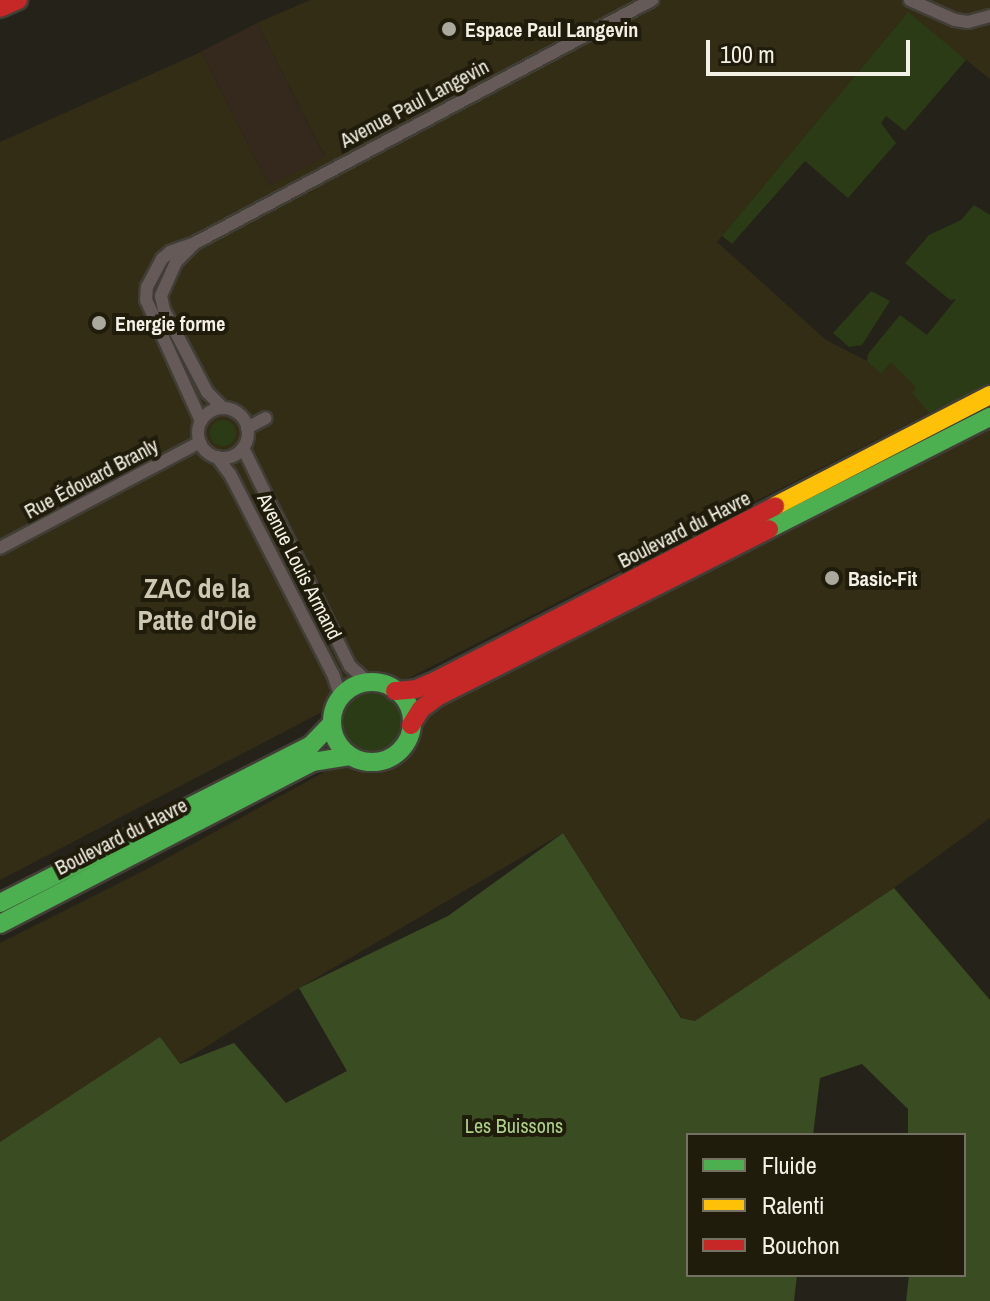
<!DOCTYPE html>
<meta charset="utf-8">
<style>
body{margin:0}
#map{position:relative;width:990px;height:1301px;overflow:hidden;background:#252219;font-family:"Archivo Narrow",sans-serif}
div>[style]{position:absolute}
.built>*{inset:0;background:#332d16}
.education>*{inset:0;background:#35281c;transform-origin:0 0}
.green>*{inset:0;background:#2b3b16}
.round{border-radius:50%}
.forest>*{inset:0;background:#3a4d22}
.roads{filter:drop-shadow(2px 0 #413e36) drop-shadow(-2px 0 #413e36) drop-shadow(0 2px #413e36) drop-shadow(0 -2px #413e36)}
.street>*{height:12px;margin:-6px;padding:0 6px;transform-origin:6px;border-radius:6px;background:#665a59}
.street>.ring{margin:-6px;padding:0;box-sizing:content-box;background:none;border:12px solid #665a59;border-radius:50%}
.fast>*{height:18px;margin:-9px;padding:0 9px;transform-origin:9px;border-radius:9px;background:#4caf50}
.fast>.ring{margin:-9px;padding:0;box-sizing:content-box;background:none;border:18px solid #4caf50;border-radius:50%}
.slow>*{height:18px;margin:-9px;padding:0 9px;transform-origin:9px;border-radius:9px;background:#ffc107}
.jam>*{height:18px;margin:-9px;padding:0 9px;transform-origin:9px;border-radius:9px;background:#c62828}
.dots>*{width:22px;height:22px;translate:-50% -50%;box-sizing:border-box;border:4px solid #201c0b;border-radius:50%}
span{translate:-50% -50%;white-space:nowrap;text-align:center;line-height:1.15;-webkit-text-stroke:8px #201c0b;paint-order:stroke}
.poi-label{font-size:20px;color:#f3f0e5;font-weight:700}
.left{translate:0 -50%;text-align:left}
.street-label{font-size:20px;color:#f3f0e5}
.park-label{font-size:20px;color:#aed388}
.district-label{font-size:28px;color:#cdc8b2;font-weight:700}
.legend{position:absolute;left:686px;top:1133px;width:280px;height:144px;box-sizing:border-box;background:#201c0b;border:2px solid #747162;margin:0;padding:10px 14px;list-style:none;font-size:24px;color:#f3f0e5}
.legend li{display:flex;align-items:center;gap:16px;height:40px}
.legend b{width:40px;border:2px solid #747162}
.scale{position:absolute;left:706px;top:40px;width:204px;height:36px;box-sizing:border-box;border:4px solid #f3f0e5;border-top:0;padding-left:10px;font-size:24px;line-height:28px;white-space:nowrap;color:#f3f0e5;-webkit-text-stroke:6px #201c0b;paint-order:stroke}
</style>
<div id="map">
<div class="built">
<div style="clip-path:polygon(310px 0,990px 0,990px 79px,907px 13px,717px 242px,826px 340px,867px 361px,881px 374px,891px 363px,917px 387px,913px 393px,929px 413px,399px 683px,373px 675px,352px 679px,331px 697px,322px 712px,0 880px,0 142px,201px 52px,269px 185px,325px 156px,257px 23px)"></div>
<div style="clip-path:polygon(990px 428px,990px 818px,894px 888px,696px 1021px,682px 1018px,563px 833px,299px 988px,179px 1064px,160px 1038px,0 1142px,0 943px,147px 869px,339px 764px,381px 773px,409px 757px,421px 723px,436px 706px)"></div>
</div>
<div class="education">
<div style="left:257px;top:23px;width:150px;height:63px;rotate:63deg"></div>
</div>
<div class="green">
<div style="clip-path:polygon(908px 12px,966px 60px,905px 131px,886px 116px,881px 123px,896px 143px,848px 198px,805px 161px,732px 244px,722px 236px)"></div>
<div style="clip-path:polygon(974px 205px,990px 215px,990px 384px,929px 413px,912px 393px,916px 387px,891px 363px,881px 374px,867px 361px,868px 354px,900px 315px,927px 335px,956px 299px,950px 300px,905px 263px,929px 235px,961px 220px)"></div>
<div style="clip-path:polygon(871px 291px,890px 301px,862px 345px,849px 347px,833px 333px)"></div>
<div class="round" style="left:210px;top:420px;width:26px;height:26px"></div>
<div class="round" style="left:341px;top:692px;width:62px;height:62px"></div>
</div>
<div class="forest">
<div style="clip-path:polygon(563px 833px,681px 1018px,695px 1021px,894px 888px,990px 1000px,990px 1301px,906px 1301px,909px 1275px,964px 1275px,964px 1135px,908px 1135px,908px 1109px,862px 1064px,820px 1078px,813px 1135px,688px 1135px,688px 1275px,797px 1275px,794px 1301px,0 1301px,0 1142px,160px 1037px,180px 1064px,234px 1043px,286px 1103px,347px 1071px,299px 988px,448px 916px)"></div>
</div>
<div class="roads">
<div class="street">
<div style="left:910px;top:0;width:49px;rotate:24deg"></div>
<div style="left:955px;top:20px;width:13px;rotate:9deg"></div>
<div style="left:968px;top:22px;width:23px;rotate:-15deg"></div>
<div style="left:195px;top:243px;width:518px;rotate:-28deg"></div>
<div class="ring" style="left:198px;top:408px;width:38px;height:38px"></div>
<div style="left:201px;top:421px;width:133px;rotate:-114.4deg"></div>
<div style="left:146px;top:300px;width:13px;rotate:-86deg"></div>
<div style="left:147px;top:287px;width:32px;rotate:-62deg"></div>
<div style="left:162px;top:259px;width:11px;rotate:-41deg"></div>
<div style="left:170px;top:252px;width:27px;rotate:-20deg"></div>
<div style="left:195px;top:243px;width:27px;rotate:135deg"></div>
<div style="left:176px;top:262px;width:37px;rotate:114deg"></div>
<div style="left:161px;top:296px;width:14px;rotate:78deg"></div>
<div style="left:164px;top:310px;width:93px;rotate:62.3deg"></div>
<div style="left:207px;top:392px;width:23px;rotate:45deg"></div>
<div style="left:247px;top:428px;width:21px;rotate:-28deg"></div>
<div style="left:243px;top:448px;width:243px;rotate:63.9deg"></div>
<div style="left:350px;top:666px;width:25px;rotate:42deg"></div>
<div style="left:217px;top:457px;width:21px;rotate:53deg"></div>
<div style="left:230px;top:474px;width:225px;rotate:62.8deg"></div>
<div style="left:333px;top:674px;width:24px;rotate:71deg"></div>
<div style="left:0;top:548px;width:226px;rotate:-27.9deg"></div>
</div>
<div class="fast">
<div style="left:769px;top:529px;width:248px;rotate:-26.9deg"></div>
<div class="ring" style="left:332px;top:682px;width:62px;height:62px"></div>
<div style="left:0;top:903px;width:349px;rotate:-26.9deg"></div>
<div style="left:311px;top:745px;width:30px;rotate:-46deg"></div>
<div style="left:0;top:924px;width:352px;rotate:-27.4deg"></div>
<div style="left:312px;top:762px;width:38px;rotate:-9deg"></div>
</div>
<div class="slow">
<div style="left:775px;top:506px;width:242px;rotate:-27.3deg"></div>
</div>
<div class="jam">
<div style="left:0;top:8px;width:20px;rotate:-24deg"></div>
<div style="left:395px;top:691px;width:21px;rotate:-5deg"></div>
<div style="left:416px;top:689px;width:25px;rotate:-23deg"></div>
<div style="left:439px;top:679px;width:378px;rotate:-27.2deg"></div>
<div style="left:411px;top:725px;width:19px;rotate:-58deg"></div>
<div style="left:421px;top:709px;width:20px;rotate:-37deg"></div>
<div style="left:437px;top:697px;width:372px;rotate:-26.8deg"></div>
</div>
</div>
<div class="dots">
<div style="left:449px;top:29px;background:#aba89e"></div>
<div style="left:99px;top:323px;background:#aba89e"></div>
<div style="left:832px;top:578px;background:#aba89e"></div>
</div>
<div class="poi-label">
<span class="left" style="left:465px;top:29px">Espace Paul Langevin</span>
<span class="left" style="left:115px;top:323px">Energie forme</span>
<span class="left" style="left:848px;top:578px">Basic-Fit</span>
</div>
<div class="street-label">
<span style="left:414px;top:103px;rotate:-28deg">Avenue Paul Langevin</span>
<span style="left:91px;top:478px;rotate:-28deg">Rue Édouard Branly</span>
<span style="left:684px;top:529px;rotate:-27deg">Boulevard du Havre</span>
<span style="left:300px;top:566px;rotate:63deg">Avenue Louis Armand</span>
<span style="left:121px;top:836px;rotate:-27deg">Boulevard du Havre</span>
</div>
<div class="park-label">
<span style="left:514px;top:1125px">Les Buissons</span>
</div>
<div class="district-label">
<span style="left:197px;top:604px">ZAC de la<br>Patte d'Oie</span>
</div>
<ul class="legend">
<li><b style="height:10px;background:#4caf50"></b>Fluide</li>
<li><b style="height:10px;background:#ffc107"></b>Ralenti</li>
<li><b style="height:10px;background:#c62828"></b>Bouchon</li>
</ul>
<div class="scale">100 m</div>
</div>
